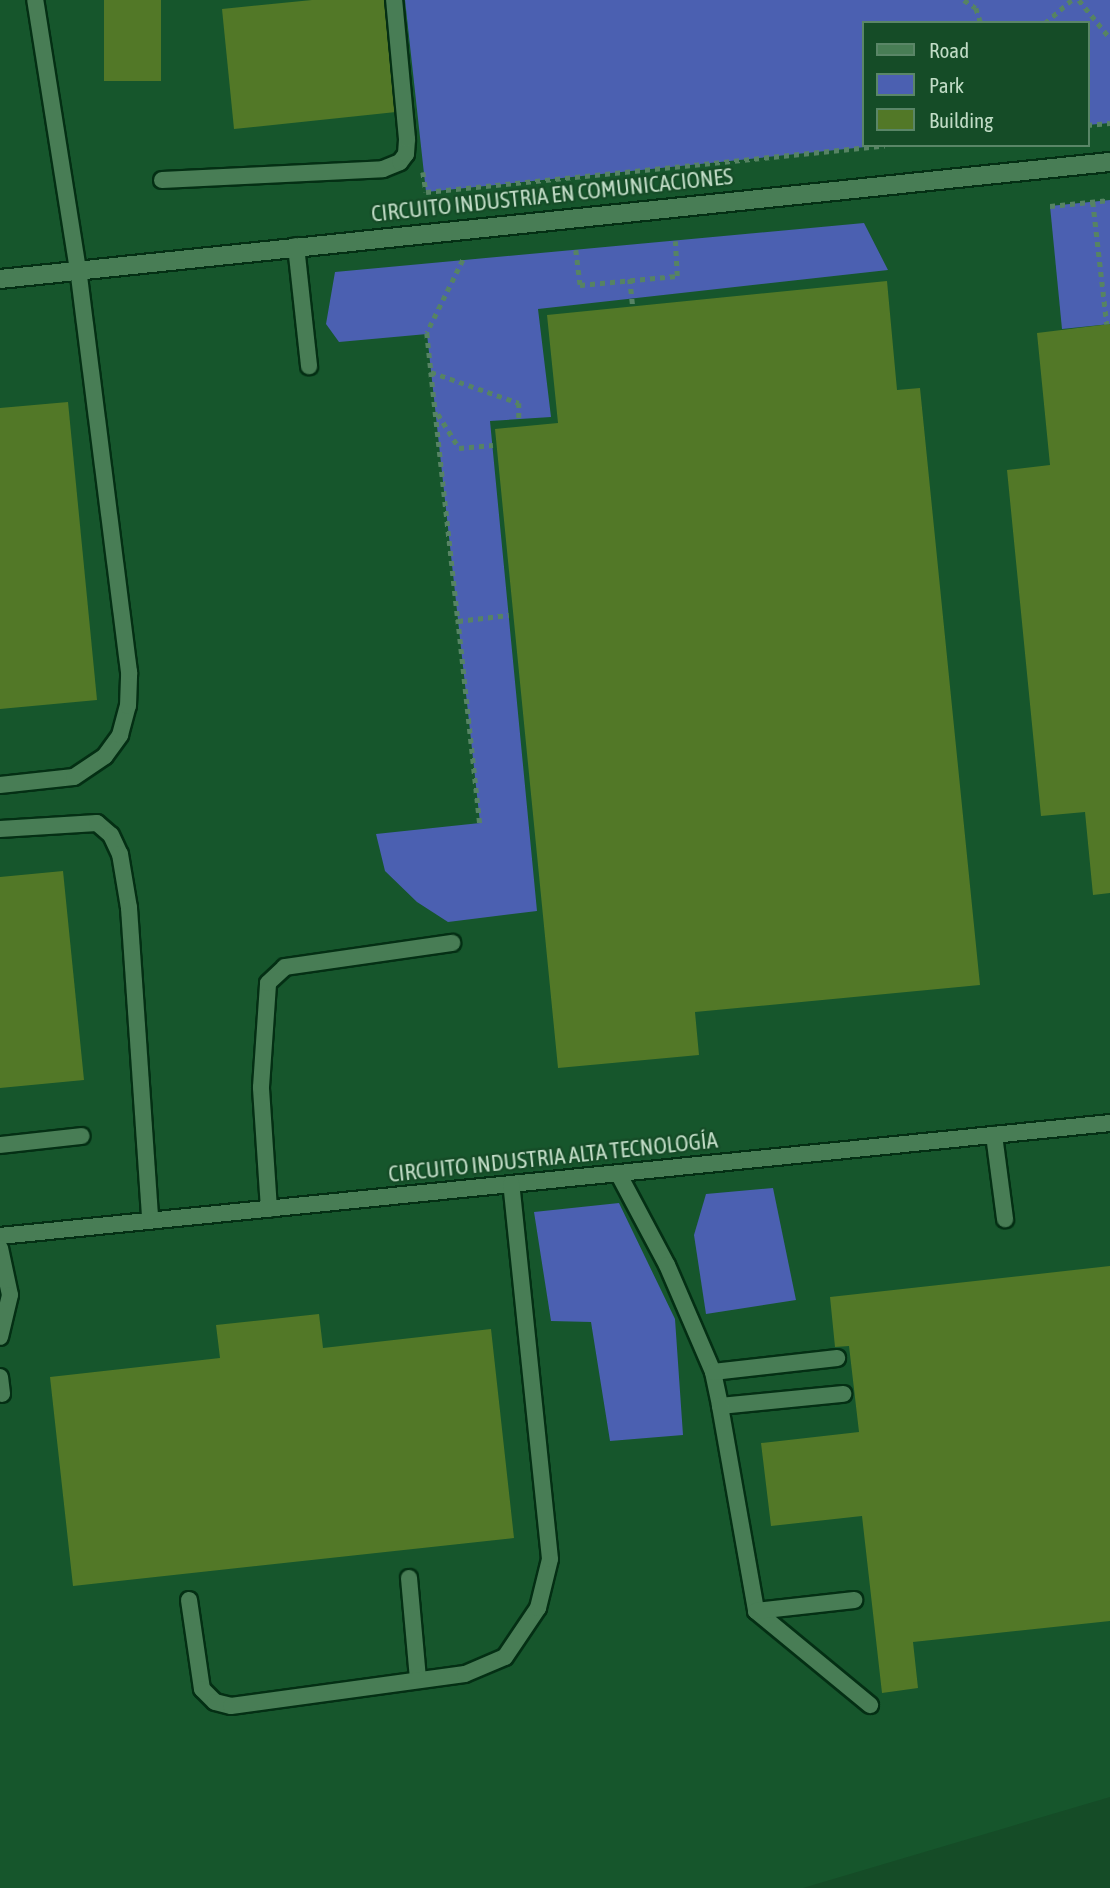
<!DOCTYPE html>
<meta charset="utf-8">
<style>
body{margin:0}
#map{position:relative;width:1110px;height:1888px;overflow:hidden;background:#154c27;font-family:"Asap Condensed",sans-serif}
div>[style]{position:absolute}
.built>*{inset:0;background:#16562c}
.green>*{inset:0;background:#4b60b1}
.building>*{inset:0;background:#527827;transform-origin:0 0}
.path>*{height:4.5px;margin-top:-2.25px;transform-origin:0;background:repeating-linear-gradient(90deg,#568363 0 5px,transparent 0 10px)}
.roads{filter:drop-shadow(2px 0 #042f14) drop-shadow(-2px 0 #042f14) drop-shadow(0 2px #042f14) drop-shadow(0 -2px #042f14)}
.service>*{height:16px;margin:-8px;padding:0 8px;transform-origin:8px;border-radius:8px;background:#487d55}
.tertiary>*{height:18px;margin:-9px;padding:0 9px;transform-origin:9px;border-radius:9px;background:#487d55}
span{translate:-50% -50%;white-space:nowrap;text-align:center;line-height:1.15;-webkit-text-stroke:5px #154c27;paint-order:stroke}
.street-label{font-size:23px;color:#c1dcc6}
.legend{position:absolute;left:862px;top:21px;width:228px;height:126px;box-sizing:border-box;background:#154c27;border:2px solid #5a8667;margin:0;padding:9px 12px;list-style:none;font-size:21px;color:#c1dcc6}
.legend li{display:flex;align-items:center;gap:14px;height:35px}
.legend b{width:35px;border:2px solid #5a8667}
</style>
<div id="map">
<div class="built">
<div style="clip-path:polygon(evenodd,0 0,1110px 0,1110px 1797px,803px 1888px,0 1888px,0 0,863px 23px,1087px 23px,1087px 145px,863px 145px,863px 23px)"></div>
</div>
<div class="green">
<div style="clip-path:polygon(405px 0,1110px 0,1110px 123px,1087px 125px,1087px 23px,863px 23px,863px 145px,885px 145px,426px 192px)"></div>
<div style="clip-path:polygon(1110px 200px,1110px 324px,1062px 329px,1050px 206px)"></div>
<div style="clip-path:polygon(864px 223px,888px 270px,538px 309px,551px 417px,490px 421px,537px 911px,448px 922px,417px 902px,385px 871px,376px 834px,480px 823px,427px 334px,339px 342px,326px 324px,335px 272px)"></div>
<div style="clip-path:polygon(773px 1188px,796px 1300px,706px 1314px,694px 1235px,706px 1194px)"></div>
<div style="clip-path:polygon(619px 1203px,675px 1319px,683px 1435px,610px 1441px,591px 1322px,551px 1321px,534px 1212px)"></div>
</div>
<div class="building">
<div style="left:104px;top:0;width:57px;height:81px"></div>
<div style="clip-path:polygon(312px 0,385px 0,396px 112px,234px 129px,222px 9px)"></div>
<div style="clip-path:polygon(887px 281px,897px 390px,920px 388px,980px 985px,695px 1012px,699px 1055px,558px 1068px,495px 429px,558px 423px,547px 315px)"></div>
<div style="clip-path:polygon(1110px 324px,1110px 893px,1093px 895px,1085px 812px,1041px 816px,1007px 470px,1050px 465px,1037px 333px)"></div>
<div style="clip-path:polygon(68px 402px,97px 700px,0 709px,0 408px)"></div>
<div style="clip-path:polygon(63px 871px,84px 1080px,0 1088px,0 877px)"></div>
<div style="clip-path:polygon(1110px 1266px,1110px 1621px,913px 1642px,918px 1688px,882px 1693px,862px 1516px,771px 1526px,761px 1443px,859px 1432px,849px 1346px,835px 1347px,830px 1297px)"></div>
<div style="clip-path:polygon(319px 1314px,323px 1348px,491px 1329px,514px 1538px,73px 1586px,50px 1377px,220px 1358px,216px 1325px)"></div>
</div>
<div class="path">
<div style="left:964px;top:0;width:14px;rotate:34deg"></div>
<div style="left:976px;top:8px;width:16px;rotate:72deg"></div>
<div style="left:1079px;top:0;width:49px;rotate:50.8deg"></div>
<div style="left:1045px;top:23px;width:35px;rotate:-41deg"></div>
<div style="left:1087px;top:125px;width:23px;rotate:-5deg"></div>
<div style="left:423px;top:172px;width:20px;rotate:81deg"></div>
<div style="left:426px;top:192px;width:461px;rotate:-5.8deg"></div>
<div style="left:1093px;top:202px;width:123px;rotate:83.5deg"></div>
<div style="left:1050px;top:206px;width:60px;rotate:-5.7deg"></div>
<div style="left:576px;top:250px;width:35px;rotate:83deg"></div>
<div style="left:580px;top:285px;width:97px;rotate:-5.3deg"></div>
<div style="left:677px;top:276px;width:35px;rotate:-93deg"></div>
<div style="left:463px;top:260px;width:81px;rotate:116.3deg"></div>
<div style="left:427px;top:333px;width:39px;rotate:84deg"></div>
<div style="left:431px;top:372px;width:93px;rotate:19.4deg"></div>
<div style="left:519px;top:403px;width:16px;rotate:90deg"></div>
<div style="left:630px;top:279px;width:27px;rotate:84deg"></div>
<div style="left:431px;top:372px;width:250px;rotate:83.8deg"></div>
<div style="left:458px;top:621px;width:51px;rotate:-6.7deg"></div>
<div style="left:438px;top:414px;width:40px;rotate:58deg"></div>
<div style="left:459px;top:448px;width:34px;rotate:-5deg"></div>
<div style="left:458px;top:619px;width:206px;rotate:83.9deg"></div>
</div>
<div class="roads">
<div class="service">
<div style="left:162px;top:180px;width:221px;rotate:-2.8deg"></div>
<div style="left:383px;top:169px;width:18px;rotate:-22deg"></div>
<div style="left:400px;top:162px;width:10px;rotate:-53deg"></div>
<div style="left:406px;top:154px;width:15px;rotate:-86deg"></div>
<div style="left:407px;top:139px;width:140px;rotate:-95.3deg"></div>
<div style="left:296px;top:246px;width:121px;rotate:83.8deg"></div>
<div style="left:0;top:785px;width:74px;rotate:-6.2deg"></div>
<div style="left:74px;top:777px;width:37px;rotate:-34deg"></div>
<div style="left:105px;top:756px;width:26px;rotate:-54deg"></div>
<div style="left:120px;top:735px;width:30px;rotate:-75deg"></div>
<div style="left:128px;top:706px;width:34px;rotate:-88deg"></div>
<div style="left:129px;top:672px;width:405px;rotate:-97.2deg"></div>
<div style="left:78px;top:270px;width:273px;rotate:-99deg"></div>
<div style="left:0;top:829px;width:97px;rotate:-3.5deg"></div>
<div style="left:97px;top:823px;width:18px;rotate:41deg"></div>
<div style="left:111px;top:835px;width:21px;rotate:65deg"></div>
<div style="left:120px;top:854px;width:55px;rotate:80.5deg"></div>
<div style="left:129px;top:908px;width:313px;rotate:86.1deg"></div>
<div style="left:994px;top:1135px;width:85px;rotate:82.5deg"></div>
<div style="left:0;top:1145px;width:82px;rotate:-6.3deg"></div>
<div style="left:618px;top:1173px;width:104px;rotate:62deg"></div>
<div style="left:667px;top:1265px;width:116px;rotate:66.7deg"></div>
<div style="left:713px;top:1372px;width:35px;rotate:78deg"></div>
<div style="left:720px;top:1406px;width:124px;rotate:-5.6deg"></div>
<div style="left:269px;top:1209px;width:122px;rotate:-93.8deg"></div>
<div style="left:261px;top:1087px;width:104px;rotate:-86.1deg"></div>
<div style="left:268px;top:983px;width:23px;rotate:-43deg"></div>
<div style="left:285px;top:967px;width:169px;rotate:-8.2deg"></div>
<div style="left:0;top:1236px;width:1116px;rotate:-5.81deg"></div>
<div style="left:0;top:1248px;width:48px;rotate:78deg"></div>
<div style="left:10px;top:1295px;width:43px;rotate:103.4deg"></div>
<div style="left:713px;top:1372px;width:125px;rotate:-6.4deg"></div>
<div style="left:0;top:1377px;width:17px;rotate:83deg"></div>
<div style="left:720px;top:1406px;width:208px;rotate:80deg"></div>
<div style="left:756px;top:1611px;width:148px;rotate:39.5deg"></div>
<div style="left:409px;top:1578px;width:101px;rotate:84.9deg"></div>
<div style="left:189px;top:1600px;width:90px;rotate:81.7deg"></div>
<div style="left:202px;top:1689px;width:18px;rotate:45deg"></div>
<div style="left:215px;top:1702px;width:16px;rotate:14deg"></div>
<div style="left:231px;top:1706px;width:236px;rotate:-7.8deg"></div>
<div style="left:465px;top:1674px;width:43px;rotate:-23deg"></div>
<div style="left:505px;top:1657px;width:59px;rotate:-56deg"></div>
<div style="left:538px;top:1608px;width:50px;rotate:-76.2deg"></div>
<div style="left:550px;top:1559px;width:377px;rotate:-95.9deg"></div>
<div style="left:756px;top:1611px;width:99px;rotate:-6.4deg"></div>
</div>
<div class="tertiary">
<div style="left:0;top:279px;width:1116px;rotate:-6.02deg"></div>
</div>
</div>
<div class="street-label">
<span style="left:552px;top:195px;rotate:-6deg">CIRCUITO INDUSTRIA EN COMUNICACIONES</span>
<span style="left:553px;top:1157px;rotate:-6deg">CIRCUITO INDUSTRIA ALTA TECNOLOGÍA</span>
</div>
<ul class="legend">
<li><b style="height:9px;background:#487d55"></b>Road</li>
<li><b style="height:19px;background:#4b60b1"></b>Park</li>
<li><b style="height:19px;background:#527827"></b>Building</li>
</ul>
</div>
